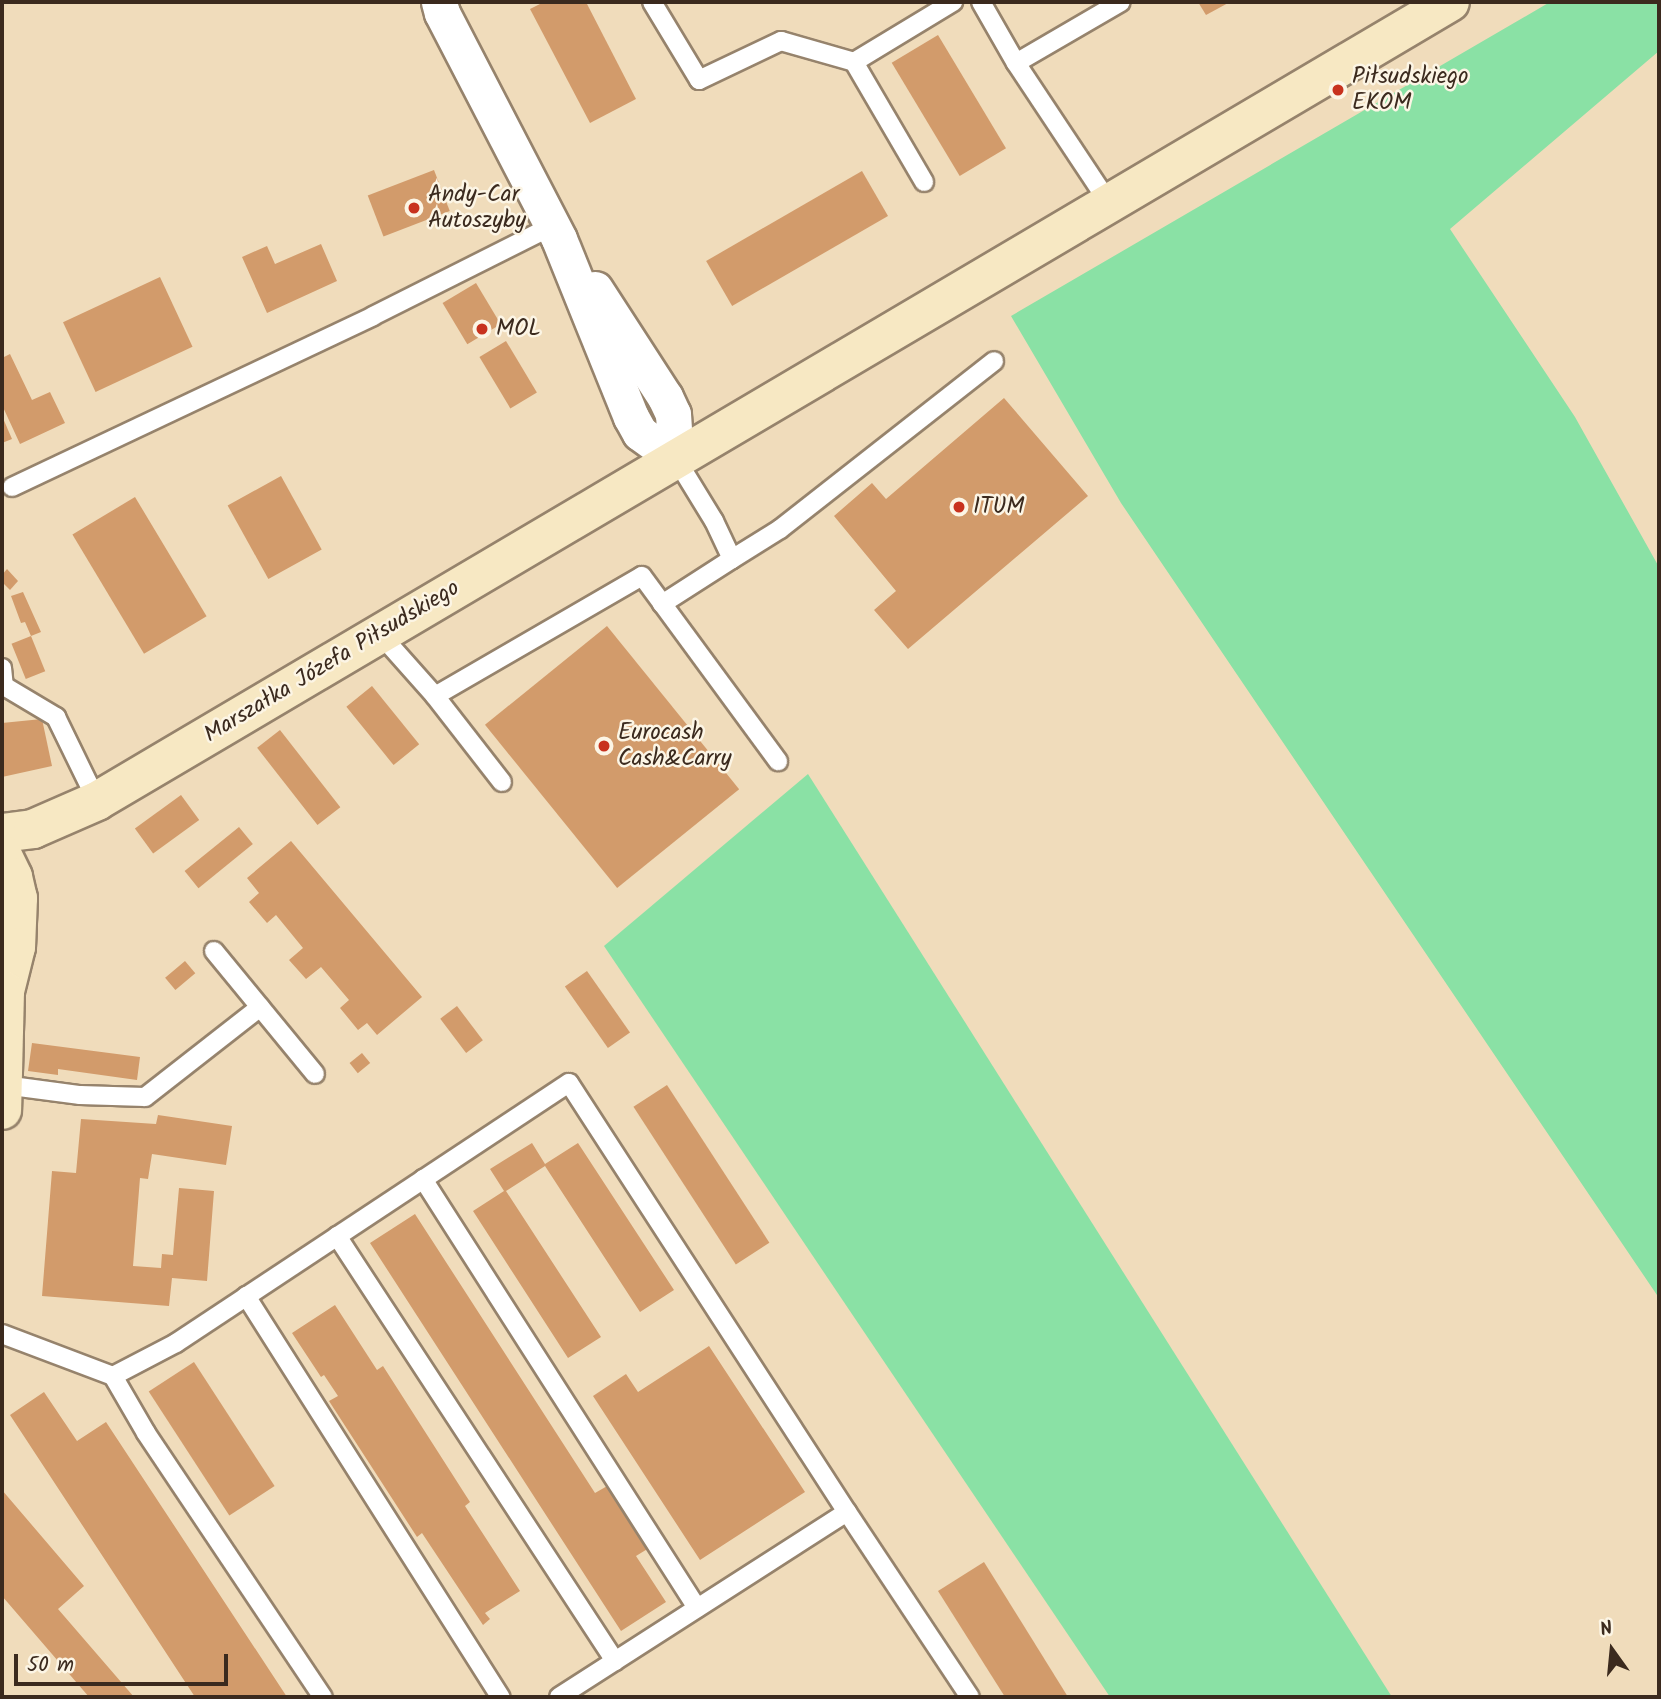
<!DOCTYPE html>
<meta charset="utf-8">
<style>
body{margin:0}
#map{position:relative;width:1661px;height:1699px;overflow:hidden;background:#f0dcbb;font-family:Kalam,sans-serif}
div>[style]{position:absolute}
.green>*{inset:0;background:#8ae1a5}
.building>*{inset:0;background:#d29b6b;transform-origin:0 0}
.roads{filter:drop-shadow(2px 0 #96836c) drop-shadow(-2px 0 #96836c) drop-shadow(0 2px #96836c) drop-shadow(0 -2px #96836c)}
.lane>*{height:18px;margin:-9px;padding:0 9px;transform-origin:9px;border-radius:9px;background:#fff}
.street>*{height:35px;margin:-17.5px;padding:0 17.5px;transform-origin:17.5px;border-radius:17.5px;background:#fff}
.secondary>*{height:38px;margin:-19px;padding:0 19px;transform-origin:19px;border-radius:19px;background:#f7e8c3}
.dots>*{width:19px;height:19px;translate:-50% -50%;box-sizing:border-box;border:4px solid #fcf5e5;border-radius:50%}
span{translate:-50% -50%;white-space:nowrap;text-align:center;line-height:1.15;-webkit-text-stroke:5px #fcf5e5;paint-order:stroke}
.poi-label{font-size:23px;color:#3b2a1e}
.left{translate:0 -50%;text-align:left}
.street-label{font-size:23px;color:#3b2a1e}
.frame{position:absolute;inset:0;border:4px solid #3b2a1e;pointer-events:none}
.north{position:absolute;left:1577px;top:1615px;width:70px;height:70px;-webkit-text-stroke:5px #fcf5e5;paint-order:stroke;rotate:345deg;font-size:19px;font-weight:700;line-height:28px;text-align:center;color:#3b2a1e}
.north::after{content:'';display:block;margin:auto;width:24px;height:32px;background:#3b2a1e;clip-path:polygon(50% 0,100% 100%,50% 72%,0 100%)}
.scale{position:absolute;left:14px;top:1654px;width:214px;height:32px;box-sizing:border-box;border:4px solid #3b2a1e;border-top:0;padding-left:9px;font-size:21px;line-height:24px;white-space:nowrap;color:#3b2a1e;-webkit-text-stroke:5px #fcf5e5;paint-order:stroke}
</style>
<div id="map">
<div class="green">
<div style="clip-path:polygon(1550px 2px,1659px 2px,1659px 51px,1450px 229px,1575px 417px,1659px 567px,1659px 1298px,1121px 503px,1011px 316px)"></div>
<div style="clip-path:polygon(808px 774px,1392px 1697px,1110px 1697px,604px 946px)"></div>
</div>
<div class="building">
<div style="clip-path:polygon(544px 2px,586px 2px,636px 99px,590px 123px,530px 9px)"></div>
<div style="clip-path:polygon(1198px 2px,1230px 2px,1206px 15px)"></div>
<div style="left:938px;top:35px;width:132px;height:54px;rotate:59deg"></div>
<div style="left:434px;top:170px;width:44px;height:71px;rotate:69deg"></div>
<div style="left:862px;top:171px;width:52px;height:180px;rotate:60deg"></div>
<div style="clip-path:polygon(321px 244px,337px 281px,267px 313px,242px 257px,267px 246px,275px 264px)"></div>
<div style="left:160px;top:277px;width:77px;height:107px;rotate:65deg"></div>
<div style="left:476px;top:283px;width:48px;height:39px;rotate:59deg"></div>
<div style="left:506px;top:341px;width:60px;height:31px;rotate:59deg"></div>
<div style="clip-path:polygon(10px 354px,32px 400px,50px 392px,65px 423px,20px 444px,2px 405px,2px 358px)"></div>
<div style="clip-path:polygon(1004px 398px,1088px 496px,908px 649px,874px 610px,896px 591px,834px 516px,872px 483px,886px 499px)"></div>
<div style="clip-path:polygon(2px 416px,12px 439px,2px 443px)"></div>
<div style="left:281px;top:476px;width:84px;height:61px;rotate:61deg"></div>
<div style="left:135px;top:497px;width:139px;height:73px;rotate:59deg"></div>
<div style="clip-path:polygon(7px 569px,18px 581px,10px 590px,2px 582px,2px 575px)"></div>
<div style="clip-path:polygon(23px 592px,41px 632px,31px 636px,25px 622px,21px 623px,11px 596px)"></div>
<div style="left:607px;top:626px;width:210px;height:157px;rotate:51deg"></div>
<div style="left:31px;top:636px;width:38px;height:21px;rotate:68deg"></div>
<div style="left:372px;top:686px;width:75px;height:33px;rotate:51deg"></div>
<div style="clip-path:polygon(42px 719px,52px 766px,2px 777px,2px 723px)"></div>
<div style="left:280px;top:730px;width:98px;height:29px;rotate:52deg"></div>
<div style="left:181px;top:795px;width:31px;height:57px;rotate:54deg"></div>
<div style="left:239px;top:827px;width:22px;height:70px;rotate:51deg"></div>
<div style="clip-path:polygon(291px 841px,422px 997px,377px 1035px,367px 1023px,358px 1030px,340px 1008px,349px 1000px,321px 967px,306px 979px,289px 960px,303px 948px,276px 915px,267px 923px,249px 902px,259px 893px,247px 878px)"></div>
<div style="left:185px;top:961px;width:16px;height:26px;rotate:50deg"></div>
<div style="left:587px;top:971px;width:75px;height:27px;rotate:55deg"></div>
<div style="left:457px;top:1006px;width:43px;height:21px;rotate:53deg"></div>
<div style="clip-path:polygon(32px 1043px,140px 1057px,137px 1080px,58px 1069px,58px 1075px,28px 1071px)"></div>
<div style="left:362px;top:1053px;width:13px;height:16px;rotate:51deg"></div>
<div style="left:667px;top:1085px;width:188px;height:40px;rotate:57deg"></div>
<div style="clip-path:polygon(158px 1115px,232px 1126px,226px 1165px,152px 1154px,148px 1179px,140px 1178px,133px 1266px,161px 1268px,162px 1254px,173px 1255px,179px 1188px,214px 1191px,207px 1281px,172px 1278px,169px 1306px,42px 1296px,52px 1171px,76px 1173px,81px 1119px,156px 1124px)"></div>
<div style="clip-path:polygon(532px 1143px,545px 1164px,578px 1143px,674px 1290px,640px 1312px,545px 1166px,506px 1191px,601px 1337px,568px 1358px,473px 1211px,504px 1191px,490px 1169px)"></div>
<div style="clip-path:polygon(415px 1214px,595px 1493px,609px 1485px,649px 1548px,636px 1556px,666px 1602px,621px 1631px,370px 1243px)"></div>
<div style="clip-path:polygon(335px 1305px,377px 1370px,383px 1366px,470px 1502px,465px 1506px,520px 1591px,485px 1613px,490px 1619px,483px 1625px,422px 1533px,417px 1537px,329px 1401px,338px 1396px,324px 1375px,321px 1377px,292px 1333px)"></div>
<div style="clip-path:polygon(709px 1346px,805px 1492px,700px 1560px,593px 1396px,626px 1374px,638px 1392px)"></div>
<div style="left:194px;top:1362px;width:148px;height:54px;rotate:57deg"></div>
<div style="clip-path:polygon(44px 1392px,77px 1441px,106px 1422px,287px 1697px,195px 1697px,10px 1415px)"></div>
<div style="clip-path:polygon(2px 1490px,84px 1586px,58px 1609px,134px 1697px,89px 1697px,2px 1596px)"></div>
<div style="clip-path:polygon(984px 1562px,999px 1586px,1068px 1697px,1005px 1697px,938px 1591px)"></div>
</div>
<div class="roads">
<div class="lane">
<div style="left:652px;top:2px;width:91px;rotate:58.9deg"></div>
<div style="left:699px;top:80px;width:91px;rotate:-25.4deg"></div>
<div style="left:781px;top:41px;width:76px;rotate:16deg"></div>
<div style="left:854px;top:62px;width:139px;rotate:59.7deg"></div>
<div style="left:981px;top:2px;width:70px;rotate:60.2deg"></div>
<div style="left:1016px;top:63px;width:121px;rotate:-30.2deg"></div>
<div style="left:854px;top:62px;width:116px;rotate:-31.2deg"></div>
<div style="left:1016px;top:63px;width:168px;rotate:56.4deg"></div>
<div style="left:12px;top:487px;width:399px;rotate:-25.3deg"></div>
<div style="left:373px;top:316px;width:200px;rotate:-26.7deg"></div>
<div style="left:732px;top:559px;width:57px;rotate:-32deg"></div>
<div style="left:780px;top:529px;width:272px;rotate:-38.1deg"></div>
<div style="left:662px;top:604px;width:83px;rotate:-32.7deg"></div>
<div style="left:732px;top:559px;width:42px;rotate:-115.3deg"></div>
<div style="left:714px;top:521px;width:73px;rotate:-121.5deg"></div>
<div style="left:380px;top:634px;width:83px;rotate:48.4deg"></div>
<div style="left:435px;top:696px;width:239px;rotate:-30.1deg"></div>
<div style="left:642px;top:576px;width:230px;rotate:53.7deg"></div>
<div style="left:2px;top:668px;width:18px;rotate:84deg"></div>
<div style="left:4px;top:686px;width:61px;rotate:30.8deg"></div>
<div style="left:56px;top:717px;width:93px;rotate:64deg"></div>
<div style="left:435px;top:696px;width:109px;rotate:52.1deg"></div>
<div style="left:214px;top:951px;width:159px;rotate:50.6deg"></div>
<div style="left:4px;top:1085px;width:77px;rotate:7.5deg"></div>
<div style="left:80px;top:1095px;width:65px;rotate:1.8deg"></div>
<div style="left:145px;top:1097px;width:146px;rotate:-38deg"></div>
<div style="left:423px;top:1179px;width:509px;rotate:57.43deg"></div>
<div style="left:337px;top:1236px;width:508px;rotate:56.81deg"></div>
<div style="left:246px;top:1296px;width:475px;rotate:57.6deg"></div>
<div style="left:2px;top:1334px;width:119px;rotate:20.7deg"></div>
<div style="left:113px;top:1376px;width:71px;rotate:-27.6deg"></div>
<div style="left:176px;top:1343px;width:471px;rotate:-33.5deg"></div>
<div style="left:569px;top:1083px;width:511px;rotate:57.06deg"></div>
<div style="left:847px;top:1512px;width:342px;rotate:147.3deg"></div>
<div style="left:113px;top:1376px;width:66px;rotate:59.9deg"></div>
<div style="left:146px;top:1433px;width:318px;rotate:56.2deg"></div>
<div style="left:847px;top:1512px;width:222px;rotate:56.4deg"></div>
</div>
<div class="street">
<div style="left:439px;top:2px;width:11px;rotate:75deg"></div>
<div style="left:442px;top:13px;width:254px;rotate:62.6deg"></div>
<div style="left:559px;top:239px;width:192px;rotate:68deg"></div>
<div style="left:631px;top:417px;width:18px;rotate:61deg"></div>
<div style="left:640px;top:433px;width:44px;rotate:35.8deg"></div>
<div style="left:595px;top:289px;width:129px;rotate:57.1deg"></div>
<div style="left:665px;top:397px;width:19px;rotate:65deg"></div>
<div style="left:673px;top:414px;width:45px;rotate:86.2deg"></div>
</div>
<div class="secondary">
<div style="left:2px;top:833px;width:31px;rotate:-7deg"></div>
<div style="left:33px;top:829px;width:70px;rotate:-23.6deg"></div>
<div style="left:97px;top:801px;width:1571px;rotate:-30.56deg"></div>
<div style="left:2px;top:854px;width:25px;rotate:64deg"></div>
<div style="left:13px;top:877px;width:22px;rotate:77deg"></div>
<div style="left:18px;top:898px;width:49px;rotate:92.3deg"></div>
<div style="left:16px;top:947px;width:45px;rotate:104deg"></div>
<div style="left:5px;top:991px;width:119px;rotate:91.4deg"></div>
</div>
</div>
<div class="dots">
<div style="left:1338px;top:90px;background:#c8321e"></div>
<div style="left:414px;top:208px;background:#c8321e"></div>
<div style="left:482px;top:329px;background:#c8321e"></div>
<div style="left:959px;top:507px;background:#c8321e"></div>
<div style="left:604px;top:746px;background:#c8321e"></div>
</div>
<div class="poi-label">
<span class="left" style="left:1352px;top:90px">Piłsudskiego<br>EKOM</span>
<span class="left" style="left:428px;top:208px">Andy-Car<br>Autoszyby</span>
<span class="left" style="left:496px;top:329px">MOL</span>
<span class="left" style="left:973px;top:507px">ITUM</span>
<span class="left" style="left:618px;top:746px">Eurocash<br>Cash&amp;Carry</span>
</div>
<div class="street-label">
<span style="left:332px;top:662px;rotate:-31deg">Marszałka Józefa Piłsudskiego</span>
</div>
<div class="frame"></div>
<div class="north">N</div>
<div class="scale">50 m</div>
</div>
